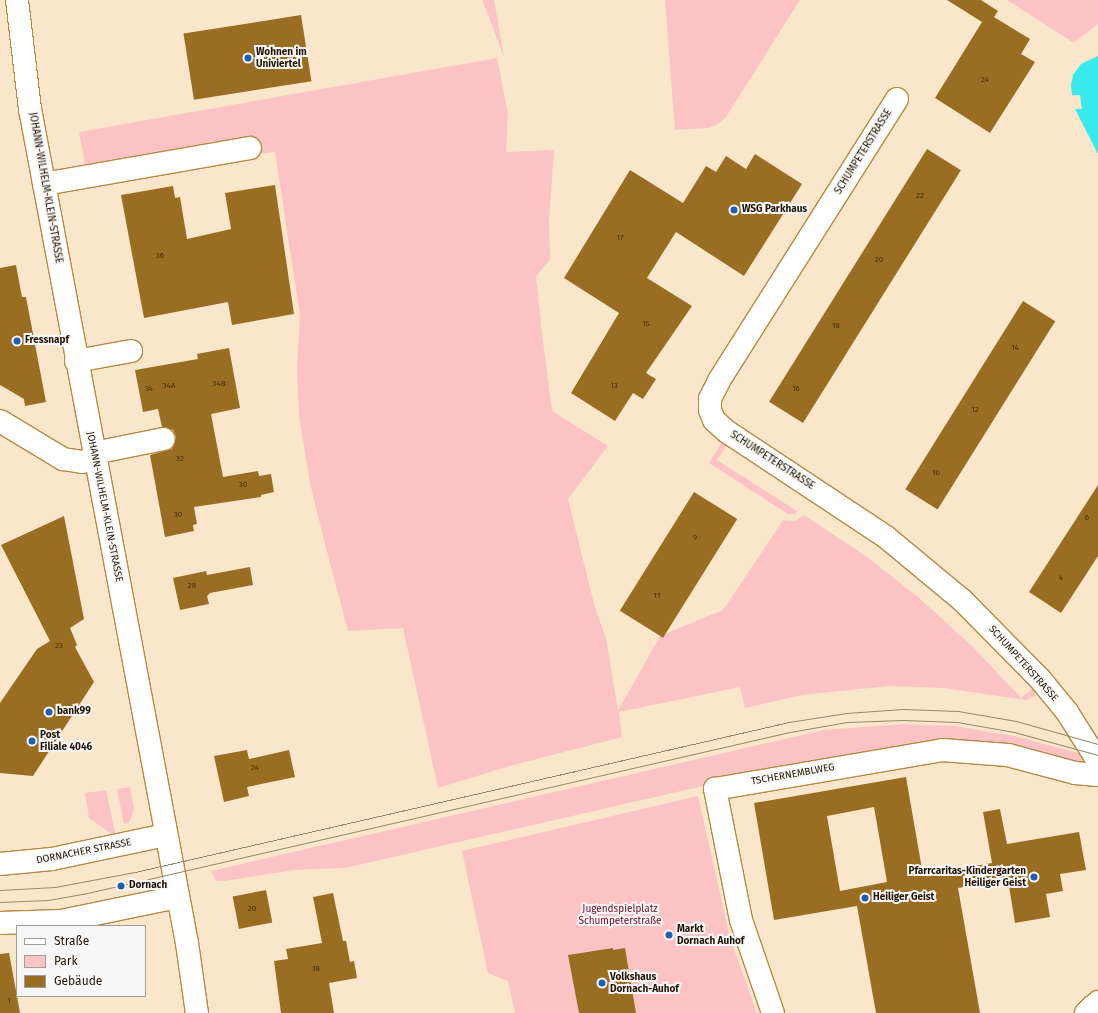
<!DOCTYPE html>
<meta charset="utf-8">
<style>
body{margin:0}
#map{position:relative;width:1098px;height:1013px;overflow:hidden;background:#fae7cb;font-family:"Fira Sans",sans-serif}
div>[style]{position:absolute}
.green>*{inset:0;background:#fbc3c4}
.water>*{inset:0;background:#39eaed}
.building>*{inset:0;background:#996e22;transform-origin:0 0}
.roads{filter:drop-shadow(1px 0 #b78a42) drop-shadow(-1px 0 #b78a42) drop-shadow(0 1px #b78a42) drop-shadow(0 -1px #b78a42)}
.minor>*{height:22px;margin:-11px;padding:0 11px;transform-origin:11px;border-radius:11px;background:#fff}
.tram>*{height:1px;margin:-0.5px;padding:0 0.5px;transform-origin:0.5px;border-radius:0.5px;background:#98876f}
.dots>*{width:11px;height:11px;translate:-50% -50%;box-sizing:border-box;border:2px solid #f7f7f7;border-radius:50%}
span{translate:-50% -50%;white-space:nowrap;text-align:center;line-height:1.15;-webkit-text-stroke:4px #f7f7f7;paint-order:stroke}
.number-label{font-size:8px;color:#402b09}
.number-label span{-webkit-text-stroke-width:0}
.poi-label{font-size:10px;color:#231501;font-weight:700}
.left{translate:0 -50%;text-align:left}
.right{translate:-100% -50%;text-align:right}
.street-label{font-size:10px;color:#231501}
.park-label{font-size:10px;color:#6e0720}
.legend{position:absolute;left:16px;top:925px;width:130px;height:72px;box-sizing:border-box;background:#f7f7f7;border:1px solid #a29d95;margin:0;padding:5px 7px;list-style:none;font-size:12px;color:#231501}
.legend li{display:flex;align-items:center;gap:8px;height:20px}
.legend b{width:20px;border:1px solid #a29d95}
</style>
<div id="map">
<div class="green">
<div style="clip-path:polygon(482px 0,494px 0,504px 57px,495px 33px)"></div>
<div style="clip-path:polygon(665px 0,800px 0,726px 117px,718px 124px,708px 128px,675px 130px)"></div>
<div style="clip-path:polygon(1007px 0,1098px 0,1098px 24px,1074px 43px)"></div>
<div style="clip-path:polygon(497px 58px,508px 114px,506px 152px,554px 150px,549px 221px,550px 259px,536px 277px,542px 333px,552px 411px,608px 446px,568px 499px,595px 608px,606px 638px,618px 711px,660px 636px,723px 610px,783px 520px,795px 521px,804px 515px,867px 557px,918px 597px,973px 647px,1021px 698px,1034px 687px,1035px 696px,1026px 700px,944px 688px,889px 686px,802px 695px,745px 708px,740px 687px,619px 712px,622px 737px,510px 766px,438px 788px,403px 628px,348px 631px,324px 540px,310px 483px,299px 415px,297px 369px,300px 315px,275px 152px,86px 169px,79px 132px)"></div>
<div style="clip-path:polygon(722px 442px,727px 445px,717px 460px,797px 511px,795px 514px,788px 514px,709px 463px)"></div>
<div style="clip-path:polygon(904px 724px,955px 726px,1014px 736px,1082px 754px,1083px 765px,936px 744px,703px 786px,345px 868px,294px 870px,224px 881px,216px 881px,211px 871px,824px 730px)"></div>
<div style="clip-path:polygon(130px 787px,134px 809px,129px 823px,124px 824px,117px 789px)"></div>
<div style="clip-path:polygon(106px 790px,116px 837px,89px 818px,85px 793px)"></div>
<div style="clip-path:polygon(698px 796px,730px 938px,757px 1013px,515px 1013px,508px 981px,488px 973px,462px 851px)"></div>
</div>
<div class="water">
<div style="clip-path:polygon(1098px 56px,1098px 154px,1075px 109px,1082px 109px,1080px 95px,1072px 95px,1071px 85px,1073px 75px,1081px 64px)"></div>
</div>
<div class="building">
<div style="clip-path:polygon(947px 0,981px 0,998px 11px,994px 17px,1030px 39px,1021px 54px,1035px 62px,990px 133px,935px 98px,982px 22px)"></div>
<div style="left:301px;top:15px;width:67px;height:119px;rotate:81deg"></div>
<div style="left:927px;top:149px;width:40px;height:298px;rotate:32deg"></div>
<div style="clip-path:polygon(755px 154px,802px 184px,744px 276px,676px 232px,647px 278px,692px 306px,646px 373px,656px 379px,643px 399px,633px 393px,615px 421px,571px 393px,619px 313px,564px 278px,630px 170px,683px 203px,706px 166px,716px 172px,726px 156px,746px 169px)"></div>
<div style="clip-path:polygon(275px 185px,294px 314px,232px 325px,228px 302px,144px 318px,121px 195px,173px 186px,175px 198px,180px 197px,187px 239px,231px 229px,225px 193px)"></div>
<div style="clip-path:polygon(16px 265px,22px 297px,26px 297px,46px 402px,25px 406px,24px 399px,0 385px,0 268px)"></div>
<div style="left:1023px;top:301px;width:38px;height:222px;rotate:32deg"></div>
<div style="clip-path:polygon(229px 348px,240px 408px,211px 414px,223px 477px,258px 471px,259px 476px,271px 474px,274px 492px,261px 495px,261px 497px,194px 507px,197px 524px,193px 525px,194px 531px,165px 537px,150px 455px,172px 449px,176px 437px,173px 430px,162px 427px,158px 409px,143px 412px,135px 370px,198px 359px,197px 354px)"></div>
<div style="clip-path:polygon(1098px 485px,1098px 556px,1061px 613px,1029px 592px)"></div>
<div style="left:694px;top:492px;width:51px;height:140px;rotate:32deg"></div>
<div style="clip-path:polygon(64px 516px,84px 619px,70px 628px,77px 645px,75px 647px,94px 682px,33px 776px,0 773px,0 703px,37px 649px,50px 641px,1px 545px)"></div>
<div style="clip-path:polygon(250px 567px,253px 585px,210px 593px,207px 596px,209px 604px,180px 610px,173px 578px,206px 571px,207px 575px)"></div>
<div style="clip-path:polygon(247px 750px,249px 759px,289px 750px,295px 777px,247px 787px,249px 796px,224px 802px,214px 756px)"></div>
<div style="clip-path:polygon(evenodd,906px 777px,923px 875px,992px 863px,983px 812px,1000px 809px,1007px 844px,1079px 832px,1086px 870px,1060px 874px,1063px 891px,1046px 894px,1050px 917px,1015px 923px,1008px 880px,958px 888px,980px 1013px,876px 1013px,857px 906px,774px 920px,754px 803px,906px 777px,874px 807px,887px 882px,840px 891px,827px 816px,874px 807px)"></div>
<div style="left:266px;top:890px;width:33px;height:34px;rotate:79deg"></div>
<div style="clip-path:polygon(333px 893px,343px 941px,346px 941px,350px 962px,354px 961px,357px 978px,329px 983px,334px 1013px,281px 1013px,274px 961px,288px 959px,286px 949px,322px 943px,313px 897px)"></div>
<div style="clip-path:polygon(613px 948px,613px 950px,625px 948px,636px 1013px,579px 1013px,568px 955px)"></div>
<div style="clip-path:polygon(9px 953px,17px 996px,20px 1013px,0 1013px,0 954px)"></div>
</div>
<div class="roads">
<div class="minor">
<div style="left:17px;top:0;width:110px;rotate:83.2deg"></div>
<div style="left:30px;top:109px;width:849px;rotate:79.34deg"></div>
<div style="left:187px;top:943px;width:71px;rotate:81.9deg"></div>
<div style="left:897px;top:99px;width:333px;rotate:122.3deg"></div>
<div style="left:719px;top:381px;width:20px;rotate:117deg"></div>
<div style="left:710px;top:399px;width:11px;rotate:90deg"></div>
<div style="left:710px;top:410px;width:11px;rotate:68deg"></div>
<div style="left:714px;top:420px;width:16px;rotate:43deg"></div>
<div style="left:726px;top:431px;width:192px;rotate:33.5deg"></div>
<div style="left:886px;top:537px;width:99px;rotate:39.7deg"></div>
<div style="left:962px;top:600px;width:111px;rotate:45.4deg"></div>
<div style="left:1040px;top:679px;width:43px;rotate:50.7deg"></div>
<div style="left:1067px;top:712px;width:58px;rotate:57.7deg"></div>
<div style="left:44px;top:184px;width:209px;rotate:-9.9deg"></div>
<div style="left:76px;top:361px;width:56px;rotate:-10.3deg"></div>
<div style="left:0;top:421px;width:74px;rotate:31.1deg"></div>
<div style="left:63px;top:459px;width:19px;rotate:9deg"></div>
<div style="left:82px;top:462px;width:13px;rotate:-13deg"></div>
<div style="left:94px;top:453px;width:71px;rotate:-11.3deg"></div>
<div style="left:0;top:864px;width:52px;rotate:-5.5deg"></div>
<div style="left:52px;top:859px;width:116px;rotate:-11.9deg"></div>
<div style="left:0;top:923px;width:61px;rotate:-1.9deg"></div>
<div style="left:61px;top:921px;width:119px;rotate:-11.6deg"></div>
<div style="left:773px;top:1013px;width:98px;rotate:-109deg"></div>
<div style="left:741px;top:920px;width:134px;rotate:-101.2deg"></div>
<div style="left:715px;top:789px;width:230px;rotate:-9.7deg"></div>
<div style="left:942px;top:750px;width:66px;rotate:4.3deg"></div>
<div style="left:1008px;top:755px;width:69px;rotate:15deg"></div>
<div style="left:1075px;top:773px;width:23px;rotate:5deg"></div>
<div style="left:1086px;top:1013px;width:16px;rotate:-43deg"></div>
</div>
</div>
<div class="tram">
<div style="left:0;top:890px;width:55px;rotate:-3.1deg"></div>
<div style="left:55px;top:887px;width:81px;rotate:-10.6deg"></div>
<div style="left:135px;top:872px;width:671px;rotate:-12.92deg"></div>
<div style="left:789px;top:722px;width:58px;rotate:-9deg"></div>
<div style="left:846px;top:713px;width:57px;rotate:-4deg"></div>
<div style="left:903px;top:709px;width:55px;rotate:2.1deg"></div>
<div style="left:958px;top:711px;width:59px;rotate:9.8deg"></div>
<div style="left:1016px;top:721px;width:85px;rotate:15.7deg"></div>
<div style="left:0;top:902px;width:48px;rotate:-2.4deg"></div>
<div style="left:48px;top:900px;width:36px;rotate:-10deg"></div>
<div style="left:83px;top:894px;width:725px;rotate:-12.91deg"></div>
<div style="left:790px;top:732px;width:58px;rotate:-10deg"></div>
<div style="left:847px;top:722px;width:56px;rotate:-2deg"></div>
<div style="left:903px;top:720px;width:54px;rotate:2.1deg"></div>
<div style="left:957px;top:722px;width:58px;rotate:10deg"></div>
<div style="left:1014px;top:732px;width:87px;rotate:15.3deg"></div>
</div>
<div class="dots">
<div style="left:248px;top:58px;background:#205eaf"></div>
<div style="left:734px;top:210px;background:#205eaf"></div>
<div style="left:17px;top:341px;background:#205eaf"></div>
<div style="left:49px;top:712px;background:#205eaf"></div>
<div style="left:32px;top:741px;background:#205eaf"></div>
<div style="left:1034px;top:877px;background:#205eaf"></div>
<div style="left:121px;top:886px;background:#205eaf"></div>
<div style="left:865px;top:898px;background:#205eaf"></div>
<div style="left:669px;top:935px;background:#205eaf"></div>
<div style="left:602px;top:983px;background:#205eaf"></div>
</div>
<div class="number-label">
<span style="left:985px;top:80px">24</span>
<span style="left:920px;top:196px">22</span>
<span style="left:620px;top:238px">17</span>
<span style="left:160px;top:256px">36</span>
<span style="left:879px;top:260px">20</span>
<span style="left:646px;top:324px">15</span>
<span style="left:836px;top:326px">18</span>
<span style="left:1015px;top:348px">14</span>
<span style="left:219px;top:384px">34B</span>
<span style="left:169px;top:386px">34A</span>
<span style="left:614px;top:386px">13</span>
<span style="left:149px;top:389px">34</span>
<span style="left:796px;top:389px">16</span>
<span style="left:975px;top:410px">12</span>
<span style="left:180px;top:459px">32</span>
<span style="left:936px;top:473px">10</span>
<span style="left:243px;top:485px">30</span>
<span style="left:178px;top:515px">30</span>
<span style="left:1087px;top:518px">6</span>
<span style="left:695px;top:538px">9</span>
<span style="left:1061px;top:578px">4</span>
<span style="left:192px;top:586px">28</span>
<span style="left:657px;top:596px">11</span>
<span style="left:59px;top:646px">23</span>
<span style="left:255px;top:768px">24</span>
<span style="left:252px;top:909px">20</span>
<span style="left:316px;top:969px">18</span>
<span style="left:9px;top:1001px">1</span>
</div>
<div class="poi-label">
<span class="left" style="left:256px;top:58px">Wohnen im<br>Univiertel</span>
<span class="left" style="left:742px;top:210px">WSG Parkhaus</span>
<span class="left" style="left:25px;top:341px">Fressnapf</span>
<span class="left" style="left:57px;top:712px">bank99</span>
<span class="left" style="left:40px;top:741px">Post<br>Filiale 4046</span>
<span class="right" style="left:1026px;top:877px">Pfarrcaritas-Kindergarten<br>Heiliger Geist</span>
<span class="left" style="left:129px;top:886px">Dornach</span>
<span class="left" style="left:873px;top:898px">Heiliger Geist</span>
<span class="left" style="left:677px;top:935px">Markt<br>Dornach Auhof</span>
<span class="left" style="left:610px;top:983px">Volkshaus<br>Dornach-Auhof</span>
</div>
<div class="street-label">
<span style="left:864px;top:152px;rotate:-58deg">SCHUMPETERSTRASSE</span>
<span style="left:45px;top:188px;rotate:80deg">JOHANN-WILHELM-KLEIN-STRASSE</span>
<span style="left:772px;top:461px;rotate:33deg">SCHUMPETERSTRASSE</span>
<span style="left:104px;top:507px;rotate:79deg">JOHANN-WILHELM-KLEIN-STRASSE</span>
<span style="left:1023px;top:664px;rotate:48deg">SCHUMPETERSTRASSE</span>
<span style="left:793px;top:775px;rotate:-10deg">TSCHERNEMBLWEG</span>
<span style="left:84px;top:852px;rotate:-11deg">DORNACHER STRASSE</span>
</div>
<div class="park-label">
<span style="left:620px;top:915px">Jugendspielplatz<br>Schumpeterstraße</span>
</div>
<ul class="legend">
<li><b style="height:5px;background:#fff"></b>Straße</li>
<li><b style="height:11px;background:#fbc3c4"></b>Park</li>
<li><b style="height:11px;background:#996e22"></b>Gebäude</li>
</ul>
</div>
